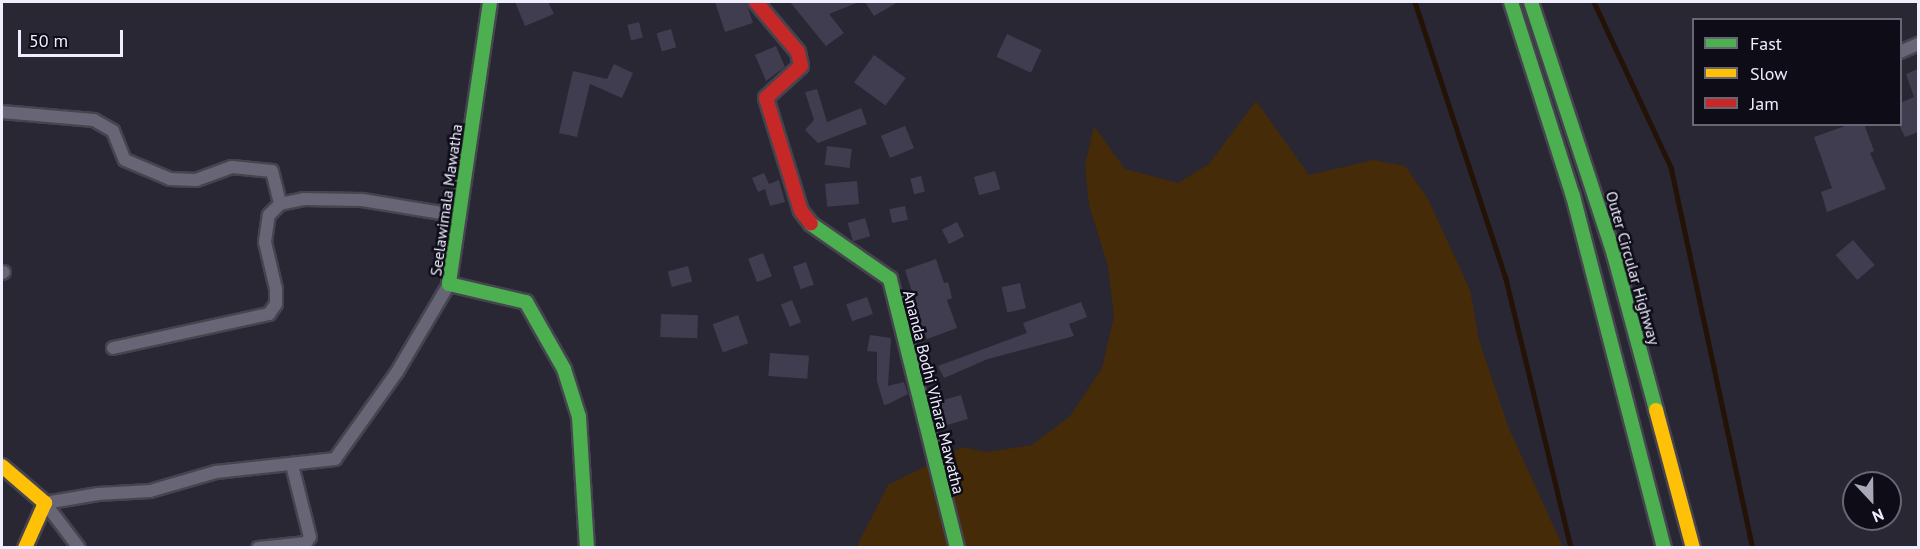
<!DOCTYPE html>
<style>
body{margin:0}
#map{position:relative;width:1920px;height:549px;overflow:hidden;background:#282733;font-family:"PT Sans",sans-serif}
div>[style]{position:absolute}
.green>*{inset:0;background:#452b07}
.stream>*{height:4.5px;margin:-2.25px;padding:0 2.25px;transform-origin:2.25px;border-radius:2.25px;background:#231205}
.building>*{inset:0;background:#413d51;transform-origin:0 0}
.roads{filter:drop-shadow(2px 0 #45444f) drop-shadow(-2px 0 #45444f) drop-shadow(0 2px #45444f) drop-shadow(0 -2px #45444f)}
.street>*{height:12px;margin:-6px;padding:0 6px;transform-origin:6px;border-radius:6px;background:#676576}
.fast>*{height:14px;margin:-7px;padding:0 7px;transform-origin:7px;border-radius:7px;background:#4caf50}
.slow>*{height:14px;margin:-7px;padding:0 7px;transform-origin:7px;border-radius:7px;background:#ffc107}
.jam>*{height:14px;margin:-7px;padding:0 7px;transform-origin:7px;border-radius:7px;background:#c62828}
span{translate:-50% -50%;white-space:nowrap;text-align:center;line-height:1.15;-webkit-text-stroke:5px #0e0c17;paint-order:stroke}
.street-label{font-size:16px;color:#efeeff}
.frame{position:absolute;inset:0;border:3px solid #efeeff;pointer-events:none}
.legend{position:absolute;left:1692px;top:18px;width:210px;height:108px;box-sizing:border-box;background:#0e0c17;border:2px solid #686674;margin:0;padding:8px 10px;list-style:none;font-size:18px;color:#efeeff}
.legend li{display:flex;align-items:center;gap:12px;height:30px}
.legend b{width:30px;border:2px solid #686674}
.north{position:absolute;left:1842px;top:471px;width:60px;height:60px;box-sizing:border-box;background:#0e0c17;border:2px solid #686674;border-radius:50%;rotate:158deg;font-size:16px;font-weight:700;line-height:24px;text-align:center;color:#efeeff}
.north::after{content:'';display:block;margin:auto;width:21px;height:27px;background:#a9a8b8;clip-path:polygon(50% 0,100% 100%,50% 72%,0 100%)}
.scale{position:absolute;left:18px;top:30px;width:105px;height:27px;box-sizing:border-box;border:3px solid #efeeff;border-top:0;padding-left:8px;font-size:18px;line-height:21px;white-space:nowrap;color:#efeeff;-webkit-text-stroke:4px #0e0c17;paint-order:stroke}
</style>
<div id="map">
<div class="green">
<div style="clip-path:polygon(1256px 101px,1309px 175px,1373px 160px,1405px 166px,1428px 199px,1470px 290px,1479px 340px,1508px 426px,1563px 547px,856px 548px,888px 485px,963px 447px,986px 452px,1032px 445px,1070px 416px,1102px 368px,1114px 316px,1108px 266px,1089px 205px,1085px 165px,1094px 126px,1125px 169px,1178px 183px,1209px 164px)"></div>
</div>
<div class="stream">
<div style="left:1415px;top:2px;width:292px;rotate:71.8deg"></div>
<div style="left:1506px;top:279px;width:277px;rotate:76.4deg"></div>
<div style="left:1594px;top:2px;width:182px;rotate:65deg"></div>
<div style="left:1671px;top:167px;width:390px;rotate:77.9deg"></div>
</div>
<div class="building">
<div style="clip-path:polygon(515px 2px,548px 2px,554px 14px,525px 26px)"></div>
<div style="clip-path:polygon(715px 2px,746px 2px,753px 23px,725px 32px)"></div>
<div style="clip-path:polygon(790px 2px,859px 2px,829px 14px,844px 33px,826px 46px)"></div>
<div style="clip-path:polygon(865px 2px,898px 2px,874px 16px)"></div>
<div style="left:639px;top:22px;width:16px;height:12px;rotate:76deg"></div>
<div style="left:671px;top:29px;width:19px;height:15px;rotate:74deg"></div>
<div style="left:1007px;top:34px;width:38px;height:25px;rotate:25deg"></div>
<div style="clip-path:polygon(776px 46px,785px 67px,766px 81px,755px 55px)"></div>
<div style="left:874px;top:55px;width:39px;height:34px;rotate:36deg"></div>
<div style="clip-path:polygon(614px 64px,633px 73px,622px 98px,590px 84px,577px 137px,559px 133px,573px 71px,607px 79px)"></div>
<div style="clip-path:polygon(1918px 69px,1918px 132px,1905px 137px,1900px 127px,1900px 103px,1914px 97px,1906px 74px)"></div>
<div style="clip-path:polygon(817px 89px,827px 122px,861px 108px,867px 124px,818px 143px,805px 130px,814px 120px,805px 92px)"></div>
<div style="clip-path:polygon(1851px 124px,1864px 124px,1874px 151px,1870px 153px,1886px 189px,1827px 212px,1821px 192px,1832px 188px,1814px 137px)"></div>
<div style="left:905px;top:126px;width:24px;height:26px;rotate:68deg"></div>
<div style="left:827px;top:146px;width:25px;height:19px;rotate:7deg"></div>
<div style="left:995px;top:171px;width:19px;height:22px;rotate:74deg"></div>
<div style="clip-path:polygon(764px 173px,769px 184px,779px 180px,785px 202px,770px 206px,765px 189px,758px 192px,752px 178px)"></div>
<div style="left:921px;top:176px;width:16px;height:11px;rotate:76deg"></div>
<div style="left:857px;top:181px;width:23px;height:32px;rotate:85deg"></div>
<div style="left:905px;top:206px;width:14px;height:16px;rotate:78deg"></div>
<div style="left:865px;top:218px;width:19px;height:18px;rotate:74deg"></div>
<div style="left:957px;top:222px;width:16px;height:17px;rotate:63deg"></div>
<div style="left:1853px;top:240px;width:33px;height:23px;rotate:49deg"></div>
<div style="left:763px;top:253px;width:25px;height:16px;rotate:69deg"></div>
<div style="clip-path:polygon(936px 259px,944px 283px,948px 282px,952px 298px,947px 300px,957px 328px,927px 339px,919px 320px,912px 322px,907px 304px,915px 301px,905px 270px)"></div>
<div style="left:806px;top:262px;width:24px;height:14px;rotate:71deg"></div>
<div style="left:688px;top:266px;width:16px;height:21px;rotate:75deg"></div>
<div style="left:1020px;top:283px;width:26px;height:19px;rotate:77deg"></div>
<div style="left:867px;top:297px;width:18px;height:22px;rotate:71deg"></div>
<div style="left:792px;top:300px;width:24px;height:12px;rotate:68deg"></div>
<div style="clip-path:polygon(1081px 302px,1087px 317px,1069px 324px,1074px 336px,988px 359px,944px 378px,938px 366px,1027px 333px,1023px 323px)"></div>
<div style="left:661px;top:314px;width:37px;height:23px;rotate:2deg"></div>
<div style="left:738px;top:315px;width:30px;height:27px;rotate:70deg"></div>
<div style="clip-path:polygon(870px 335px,891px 338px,888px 386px,904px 382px,908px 394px,888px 404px,884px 405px,877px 381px,877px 352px,867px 351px)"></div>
<div style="left:770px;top:353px;width:39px;height:23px;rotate:4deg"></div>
<div style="left:961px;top:395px;width:25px;height:29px;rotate:74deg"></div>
</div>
<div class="roads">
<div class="street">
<div style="left:1900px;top:52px;width:20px;rotate:-24deg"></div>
<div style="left:2px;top:112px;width:92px;rotate:5deg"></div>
<div style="left:94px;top:120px;width:22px;rotate:30deg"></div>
<div style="left:113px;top:131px;width:31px;rotate:68deg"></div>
<div style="left:125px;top:160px;width:49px;rotate:22.9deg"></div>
<div style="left:170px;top:179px;width:26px;rotate:2deg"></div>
<div style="left:196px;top:180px;width:38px;rotate:-20deg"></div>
<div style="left:232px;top:167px;width:40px;rotate:5.7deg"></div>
<div style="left:272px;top:171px;width:34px;rotate:76deg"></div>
<div style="left:2px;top:273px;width:2px;rotate:-27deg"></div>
<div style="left:113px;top:348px;width:160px;rotate:-12.3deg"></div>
<div style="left:269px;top:314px;width:12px;rotate:-55deg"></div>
<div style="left:276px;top:304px;width:15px;rotate:-90deg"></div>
<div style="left:276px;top:289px;width:48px;rotate:-103.2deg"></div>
<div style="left:265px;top:242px;width:27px;rotate:-82deg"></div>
<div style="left:269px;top:215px;width:16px;rotate:-45deg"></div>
<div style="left:280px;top:204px;width:24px;rotate:-12deg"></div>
<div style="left:303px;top:199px;width:59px;rotate:1deg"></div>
<div style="left:362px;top:200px;width:99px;rotate:9.3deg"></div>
<div style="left:45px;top:503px;width:54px;rotate:-9.6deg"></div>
<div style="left:98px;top:494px;width:52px;rotate:-3.3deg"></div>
<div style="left:150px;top:491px;width:69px;rotate:-16.1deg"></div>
<div style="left:216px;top:472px;width:120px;rotate:-6.2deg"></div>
<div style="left:335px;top:459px;width:107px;rotate:-54.5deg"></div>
<div style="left:397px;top:372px;width:102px;rotate:-59.4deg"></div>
<div style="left:45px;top:503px;width:56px;rotate:52.9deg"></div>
<div style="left:258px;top:548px;width:48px;rotate:-5.9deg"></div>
<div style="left:306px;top:543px;width:7px;rotate:-56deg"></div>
<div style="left:310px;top:537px;width:74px;rotate:-104deg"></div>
</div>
<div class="fast">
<div style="left:490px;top:2px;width:285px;rotate:98.3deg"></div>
<div style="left:449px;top:284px;width:79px;rotate:13.2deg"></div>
<div style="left:526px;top:302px;width:77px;rotate:60.4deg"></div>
<div style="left:564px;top:369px;width:50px;rotate:72.6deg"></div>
<div style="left:579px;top:417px;width:131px;rotate:86.5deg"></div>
<div style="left:1511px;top:2px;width:204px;rotate:72.3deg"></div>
<div style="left:1573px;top:196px;width:364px;rotate:75.5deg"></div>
<div style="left:1531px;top:2px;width:266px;rotate:71.8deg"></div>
<div style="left:1614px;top:255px;width:161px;rotate:74.8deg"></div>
<div style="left:811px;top:224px;width:96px;rotate:34.8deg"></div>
<div style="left:890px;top:279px;width:277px;rotate:76deg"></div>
</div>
<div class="slow">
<div style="left:1656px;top:410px;width:143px;rotate:75deg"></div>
<div style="left:2px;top:466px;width:57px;rotate:40.7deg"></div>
<div style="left:45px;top:503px;width:49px;rotate:114deg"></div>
</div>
<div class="jam">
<div style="left:756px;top:2px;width:65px;rotate:50deg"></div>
<div style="left:798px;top:52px;width:14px;rotate:78deg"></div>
<div style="left:801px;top:66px;width:47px;rotate:137.6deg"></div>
<div style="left:766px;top:98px;width:118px;rotate:72.8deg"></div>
<div style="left:801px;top:211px;width:16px;rotate:52deg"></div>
</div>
</div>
<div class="street-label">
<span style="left:446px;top:200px;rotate:-82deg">Seelawimala Mawatha</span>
<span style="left:1633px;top:268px;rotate:74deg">Outer Circular Highway</span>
<span style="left:934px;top:392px;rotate:76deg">Ananda Bodhi Vihara Mawatha</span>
</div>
<div class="frame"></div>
<ul class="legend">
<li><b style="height:8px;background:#4caf50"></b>Fast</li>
<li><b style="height:8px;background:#ffc107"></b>Slow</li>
<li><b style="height:8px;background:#c62828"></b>Jam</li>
</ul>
<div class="north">N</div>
<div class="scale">50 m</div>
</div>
